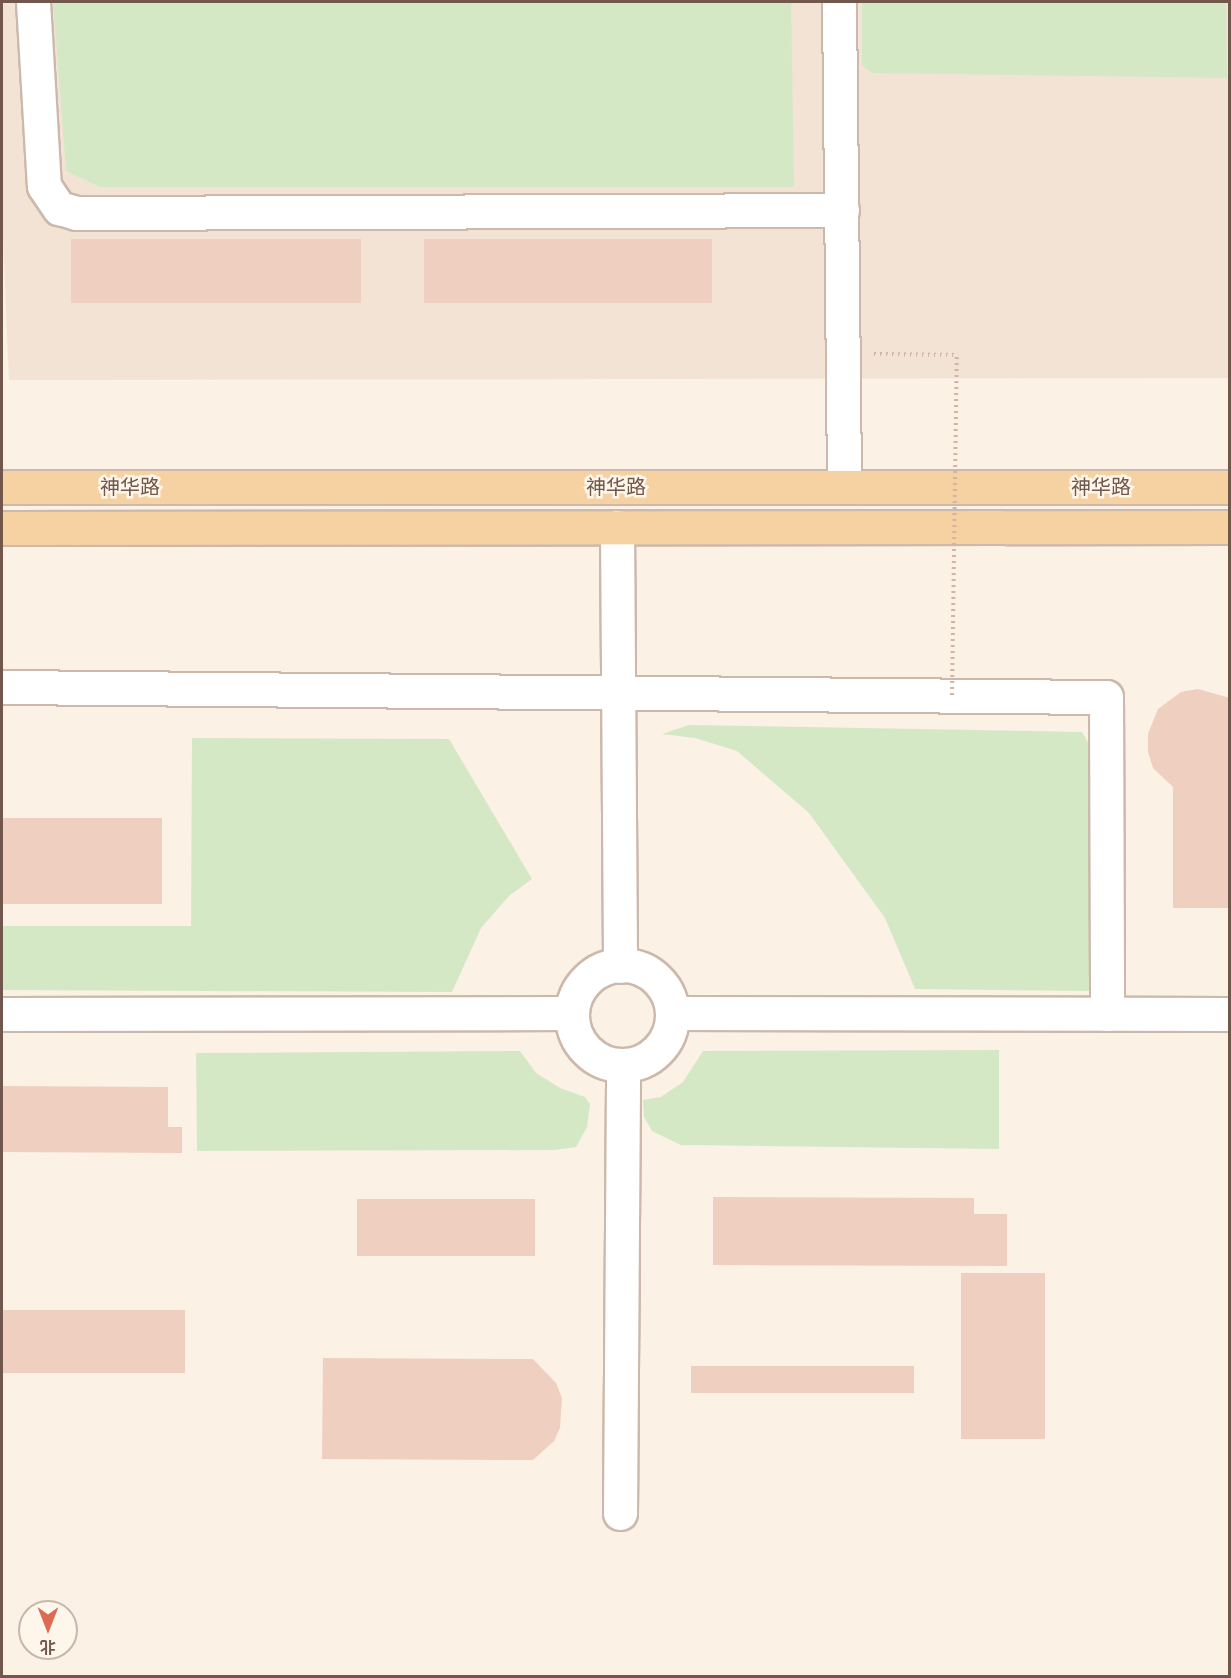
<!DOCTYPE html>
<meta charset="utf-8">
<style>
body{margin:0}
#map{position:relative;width:1231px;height:1678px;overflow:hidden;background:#fbf1e5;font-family:"Fira Sans","Noto Sans SC",sans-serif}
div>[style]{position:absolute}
.residential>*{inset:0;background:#f2e3d4}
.green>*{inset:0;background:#d5e8c5}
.building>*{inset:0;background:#efcfbf;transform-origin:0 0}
.path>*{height:4px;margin-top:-2px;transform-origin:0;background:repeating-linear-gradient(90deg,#d3b3a2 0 1.5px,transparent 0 6px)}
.roads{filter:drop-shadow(2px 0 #ccb9ac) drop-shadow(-2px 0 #ccb9ac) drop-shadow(0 2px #ccb9ac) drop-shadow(0 -2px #ccb9ac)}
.minor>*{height:33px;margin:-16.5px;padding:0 16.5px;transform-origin:16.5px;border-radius:16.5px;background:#fff}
.minor>.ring{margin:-16.5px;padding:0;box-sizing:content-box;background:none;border:33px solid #fff;border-radius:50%}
.major>*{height:33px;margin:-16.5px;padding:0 16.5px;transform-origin:16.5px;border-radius:16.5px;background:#f6d2a2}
.path-bridge>*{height:4px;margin-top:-2px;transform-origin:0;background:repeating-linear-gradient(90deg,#d3b3a2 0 1.5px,transparent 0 6px)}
span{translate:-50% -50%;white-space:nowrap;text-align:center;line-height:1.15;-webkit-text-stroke:5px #fef6eb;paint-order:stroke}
.street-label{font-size:20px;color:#72584c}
.frame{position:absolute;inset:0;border:3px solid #72584c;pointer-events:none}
.north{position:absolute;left:18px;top:1600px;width:60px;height:60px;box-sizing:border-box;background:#fef6eb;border:2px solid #c6b7ab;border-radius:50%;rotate:180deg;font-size:16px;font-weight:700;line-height:24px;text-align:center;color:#72584c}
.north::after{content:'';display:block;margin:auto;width:21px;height:27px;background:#dd6a52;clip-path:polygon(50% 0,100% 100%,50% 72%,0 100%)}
</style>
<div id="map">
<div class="residential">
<div style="clip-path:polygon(2px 2px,1229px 2px,1229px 378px,9px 380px,2px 214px)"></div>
</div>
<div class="green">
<div style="clip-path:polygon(53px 2px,791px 2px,794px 187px,100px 187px,66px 171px)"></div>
<div style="clip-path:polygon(862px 2px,1226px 2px,1227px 78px,872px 73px,862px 65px)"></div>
<div style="clip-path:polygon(689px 725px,1082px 732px,1089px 744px,1089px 991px,915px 989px,885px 918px,809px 813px,737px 751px,695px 738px,662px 734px)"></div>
<div style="clip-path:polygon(192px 738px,449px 739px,532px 879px,509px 896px,481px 928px,452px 992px,2px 990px,2px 926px,191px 926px)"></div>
<div style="clip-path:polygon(999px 1050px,999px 1149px,681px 1145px,652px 1131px,644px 1117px,643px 1100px,661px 1097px,683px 1082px,703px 1051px)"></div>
<div style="clip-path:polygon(520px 1051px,536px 1073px,560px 1088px,585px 1097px,590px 1104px,587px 1127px,576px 1147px,554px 1150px,197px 1151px,196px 1053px)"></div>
</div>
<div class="building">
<div style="left:71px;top:239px;width:290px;height:64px"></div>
<div style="left:424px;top:239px;width:288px;height:64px"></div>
<div style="clip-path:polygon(1198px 689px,1230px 698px,1230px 908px,1173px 908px,1173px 787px,1153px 768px,1148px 752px,1148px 734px,1158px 709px,1181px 692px)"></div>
<div style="left:2px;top:818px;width:160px;height:86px"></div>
<div style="clip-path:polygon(2px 1086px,168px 1087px,168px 1127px,182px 1127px,182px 1153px,2px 1152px)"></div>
<div style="clip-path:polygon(713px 1197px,974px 1198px,974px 1214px,1007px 1214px,1007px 1266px,713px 1265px)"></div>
<div style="left:357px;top:1199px;width:178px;height:57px"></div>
<div style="left:961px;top:1273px;width:84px;height:166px"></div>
<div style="left:2px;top:1310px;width:183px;height:63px"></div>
<div style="clip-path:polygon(323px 1358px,533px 1359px,556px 1383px,562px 1398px,560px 1428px,554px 1441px,533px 1460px,322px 1459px)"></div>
<div style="left:691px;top:1366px;width:223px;height:27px"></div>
</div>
<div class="path">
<div style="left:874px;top:354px;width:83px;rotate:0.7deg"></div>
</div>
<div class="roads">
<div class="minor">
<div style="left:33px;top:2px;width:184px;rotate:86.6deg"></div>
<div style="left:44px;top:186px;width:27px;rotate:56deg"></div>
<div style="left:59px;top:208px;width:18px;rotate:16deg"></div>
<div style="left:76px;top:213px;width:766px;rotate:-0.22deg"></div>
<div style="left:839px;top:2px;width:485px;rotate:89.4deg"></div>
<div style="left:617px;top:527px;width:439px;rotate:89.6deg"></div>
<div style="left:2px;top:687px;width:1104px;rotate:0.52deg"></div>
<div style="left:1106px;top:697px;width:317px;rotate:89.8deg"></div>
<div class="ring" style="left:572px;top:965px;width:67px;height:67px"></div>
<div style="left:672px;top:1013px;width:558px;rotate:0.1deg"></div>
<div style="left:2px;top:1014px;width:569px;rotate:-0.1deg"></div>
<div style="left:620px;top:1513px;width:448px;rotate:-89.6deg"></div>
</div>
<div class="major">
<div style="left:2px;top:487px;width:1228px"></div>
<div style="left:2px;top:528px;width:1228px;rotate:-0.05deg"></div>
</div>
</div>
<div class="path-bridge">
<div style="left:952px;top:695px;width:340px;rotate:-89.2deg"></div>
</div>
<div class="street-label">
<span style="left:130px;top:487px">神华路</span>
<span style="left:616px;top:487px">神华路</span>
<span style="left:1101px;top:487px">神华路</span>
</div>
<div class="frame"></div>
<div class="north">北</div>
</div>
